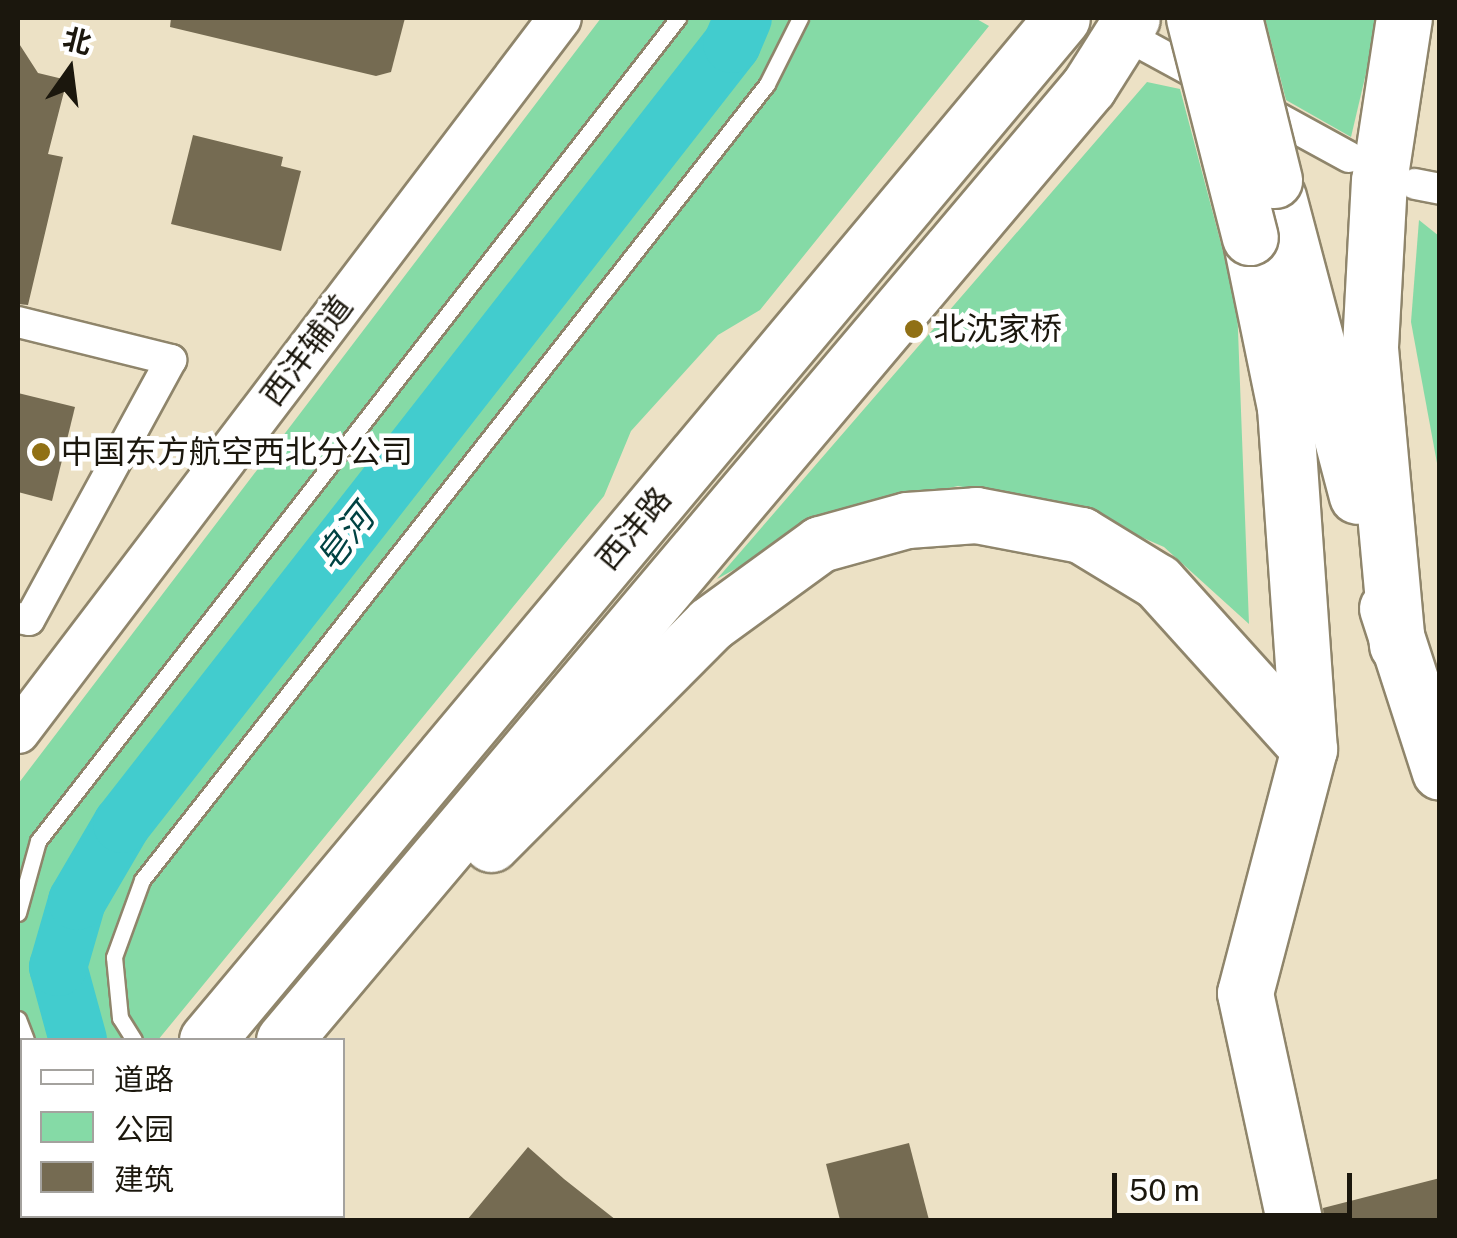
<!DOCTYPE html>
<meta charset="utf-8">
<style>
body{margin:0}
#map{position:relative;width:1457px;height:1238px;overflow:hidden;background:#ece1c5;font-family:"Public Sans","Noto Sans SC",sans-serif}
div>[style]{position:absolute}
.green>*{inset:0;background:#85daa6}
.river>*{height:58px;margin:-29px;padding:0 29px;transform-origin:29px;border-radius:29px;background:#42ccce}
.building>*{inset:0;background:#756b52}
.roads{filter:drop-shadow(2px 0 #8f856b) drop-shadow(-2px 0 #8f856b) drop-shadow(0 2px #8f856b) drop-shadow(0 -2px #8f856b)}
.lane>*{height:15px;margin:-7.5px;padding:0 7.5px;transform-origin:7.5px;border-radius:7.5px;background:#fff}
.street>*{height:30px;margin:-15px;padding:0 15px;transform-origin:15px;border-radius:15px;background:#fff}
.secondary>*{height:42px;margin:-21px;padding:0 21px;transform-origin:21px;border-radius:21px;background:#fff}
.highway>*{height:55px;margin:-27.5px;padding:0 27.5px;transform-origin:27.5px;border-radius:27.5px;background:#fff}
.bridges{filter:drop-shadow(2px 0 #8f856b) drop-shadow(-2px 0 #8f856b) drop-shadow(0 2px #8f856b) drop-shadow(0 -2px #8f856b)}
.highway-bridge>*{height:55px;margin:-27.5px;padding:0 27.5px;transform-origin:27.5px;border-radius:27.5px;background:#fff}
.dots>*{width:28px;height:28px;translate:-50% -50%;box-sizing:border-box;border:5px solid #fff;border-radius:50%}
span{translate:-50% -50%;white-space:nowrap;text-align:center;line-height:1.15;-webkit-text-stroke:9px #fff;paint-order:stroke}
.poi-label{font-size:32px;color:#1b170d}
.left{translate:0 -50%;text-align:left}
.street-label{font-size:32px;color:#1b170d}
.water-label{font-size:35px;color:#004242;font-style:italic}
.frame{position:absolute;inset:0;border:20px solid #1b170d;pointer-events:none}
.legend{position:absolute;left:20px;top:1038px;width:325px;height:180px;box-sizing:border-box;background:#fff;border:2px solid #a4a29e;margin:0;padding:12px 18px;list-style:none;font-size:30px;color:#1b170d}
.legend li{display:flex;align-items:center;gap:20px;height:50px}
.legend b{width:50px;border:2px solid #a4a29e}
.north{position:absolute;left:20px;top:20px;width:100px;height:100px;-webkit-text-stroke:8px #fff;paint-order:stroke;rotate:14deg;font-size:28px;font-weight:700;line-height:40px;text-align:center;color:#1b170d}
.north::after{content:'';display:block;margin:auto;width:35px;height:45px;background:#1b170d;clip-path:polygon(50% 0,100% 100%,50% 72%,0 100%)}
.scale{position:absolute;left:1112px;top:1173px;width:240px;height:45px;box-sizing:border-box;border:5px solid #1b170d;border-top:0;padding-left:12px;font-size:30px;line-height:35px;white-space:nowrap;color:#1b170d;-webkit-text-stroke:8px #fff;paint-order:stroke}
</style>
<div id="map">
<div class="green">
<div style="clip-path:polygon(601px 18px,975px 18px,989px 26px,760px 310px,718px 335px,631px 431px,604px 496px,158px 1040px,22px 1040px,18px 1212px,18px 784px)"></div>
<div style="clip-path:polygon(1265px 18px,1379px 18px,1351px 137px,1286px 100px)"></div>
<div style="clip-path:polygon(1147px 82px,1180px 89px,1237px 304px,1249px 624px,1164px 547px,1079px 510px,958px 486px,839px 512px,717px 579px)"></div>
<div style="clip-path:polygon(1419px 220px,1439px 236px,1439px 474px,1411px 322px)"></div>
</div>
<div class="river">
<div style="left:78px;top:1040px;width:76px;rotate:-105.3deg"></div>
<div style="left:58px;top:967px;width:69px;rotate:-73.9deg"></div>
<div style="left:77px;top:901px;width:89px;rotate:-59.7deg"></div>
<div style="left:122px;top:824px;width:990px;rotate:-51.97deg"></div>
<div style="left:732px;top:44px;width:28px;rotate:-67deg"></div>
</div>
<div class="building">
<div style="clip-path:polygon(171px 18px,405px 18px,391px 72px,376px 76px,170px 27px)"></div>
<div style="clip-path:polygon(18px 42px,38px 73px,67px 80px,48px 154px,63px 157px,28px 305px,18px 304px)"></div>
<div style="clip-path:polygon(193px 135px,283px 157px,281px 166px,301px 171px,281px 251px,171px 224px)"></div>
<div style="clip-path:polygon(18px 393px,75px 407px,52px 501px,18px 492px)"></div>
<div style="clip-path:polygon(909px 1143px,929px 1220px,840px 1220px,826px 1164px)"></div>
<div style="clip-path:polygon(528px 1147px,564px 1179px,616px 1220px,467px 1220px)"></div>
<div style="clip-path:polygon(1440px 1178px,1440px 1220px,1324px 1220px,1323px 1208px)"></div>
</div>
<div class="roads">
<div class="lane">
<div style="left:18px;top:913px;width:75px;rotate:-74.5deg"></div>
<div style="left:38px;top:841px;width:1043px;rotate:-52.13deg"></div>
<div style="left:18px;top:1019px;width:22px;rotate:69deg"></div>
<div style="left:134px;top:1040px;width:26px;rotate:-122deg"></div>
<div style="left:120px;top:1018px;width:61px;rotate:-95.6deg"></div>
<div style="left:114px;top:957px;width:82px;rotate:-70deg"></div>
<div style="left:142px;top:880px;width:1012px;rotate:-51.86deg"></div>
<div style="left:767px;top:84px;width:74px;rotate:-63.4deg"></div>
</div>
<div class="street">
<div style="left:1120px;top:32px;width:107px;rotate:28.5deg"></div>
<div style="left:1254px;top:105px;width:108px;rotate:28.7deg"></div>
<div style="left:1415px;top:184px;width:25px;rotate:11deg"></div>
<div style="left:18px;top:322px;width:158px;rotate:13.9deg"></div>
<div style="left:171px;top:360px;width:296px;rotate:118.6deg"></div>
<div style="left:29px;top:620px;width:11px;rotate:-170deg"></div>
</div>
<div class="secondary">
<div style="left:18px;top:732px;width:896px;rotate:-52.8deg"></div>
</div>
<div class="highway">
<div style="left:1278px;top:197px;width:309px;rotate:75.2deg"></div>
<div style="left:1250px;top:237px;width:174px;rotate:78.4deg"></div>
<div style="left:1285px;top:407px;width:343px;rotate:86deg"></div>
<div style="left:1309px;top:749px;width:252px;rotate:104.7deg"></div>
<div style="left:1245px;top:993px;width:232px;rotate:77.8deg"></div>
<div style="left:1387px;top:608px;width:172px;rotate:72.1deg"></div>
<div style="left:1397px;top:645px;width:300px;rotate:-95.2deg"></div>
<div style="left:1370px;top:346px;width:165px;rotate:-86.9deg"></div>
<div style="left:1379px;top:181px;width:165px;rotate:-81.3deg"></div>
<div style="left:491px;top:844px;width:310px;rotate:-45.1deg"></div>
<div style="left:710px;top:624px;width:136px;rotate:-36deg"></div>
<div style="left:820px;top:544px;width:90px;rotate:-15.4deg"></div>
<div style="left:907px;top:520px;width:69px;rotate:-4.1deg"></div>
<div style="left:976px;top:515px;width:107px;rotate:10.8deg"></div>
<div style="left:1081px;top:535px;width:90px;rotate:31.4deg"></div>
<div style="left:1158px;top:582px;width:225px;rotate:47.9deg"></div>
<div style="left:207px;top:1040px;width:1332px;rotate:-50.08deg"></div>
<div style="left:284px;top:1040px;width:1248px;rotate:-49.84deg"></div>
<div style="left:1089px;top:86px;width:80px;rotate:-57.7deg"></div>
<div style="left:57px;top:1220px;width:6px;rotate:-45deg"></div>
<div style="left:135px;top:1220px;width:6px;rotate:-45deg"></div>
</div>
</div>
<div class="bridges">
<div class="highway-bridge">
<div style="left:1194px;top:18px;width:226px;rotate:75.7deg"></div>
<div style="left:1234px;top:18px;width:167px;rotate:76.1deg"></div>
</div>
</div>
<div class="dots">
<div style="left:914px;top:329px;background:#907015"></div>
<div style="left:41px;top:452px;background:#907015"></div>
</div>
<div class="poi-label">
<span class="left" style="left:934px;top:329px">北沈家桥</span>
<span class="left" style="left:61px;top:452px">中国东方航空西北分公司</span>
</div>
<div class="street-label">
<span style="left:307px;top:351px;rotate:-53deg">西沣辅道</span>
<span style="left:634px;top:529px;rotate:-50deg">西沣路</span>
</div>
<div class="water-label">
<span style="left:345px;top:538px;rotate:-52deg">皂河</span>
</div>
<div class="frame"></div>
<ul class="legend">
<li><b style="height:12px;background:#fff"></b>道路</li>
<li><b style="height:28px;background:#85daa6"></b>公园</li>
<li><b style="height:28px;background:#756b52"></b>建筑</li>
</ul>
<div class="north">北</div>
<div class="scale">50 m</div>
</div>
